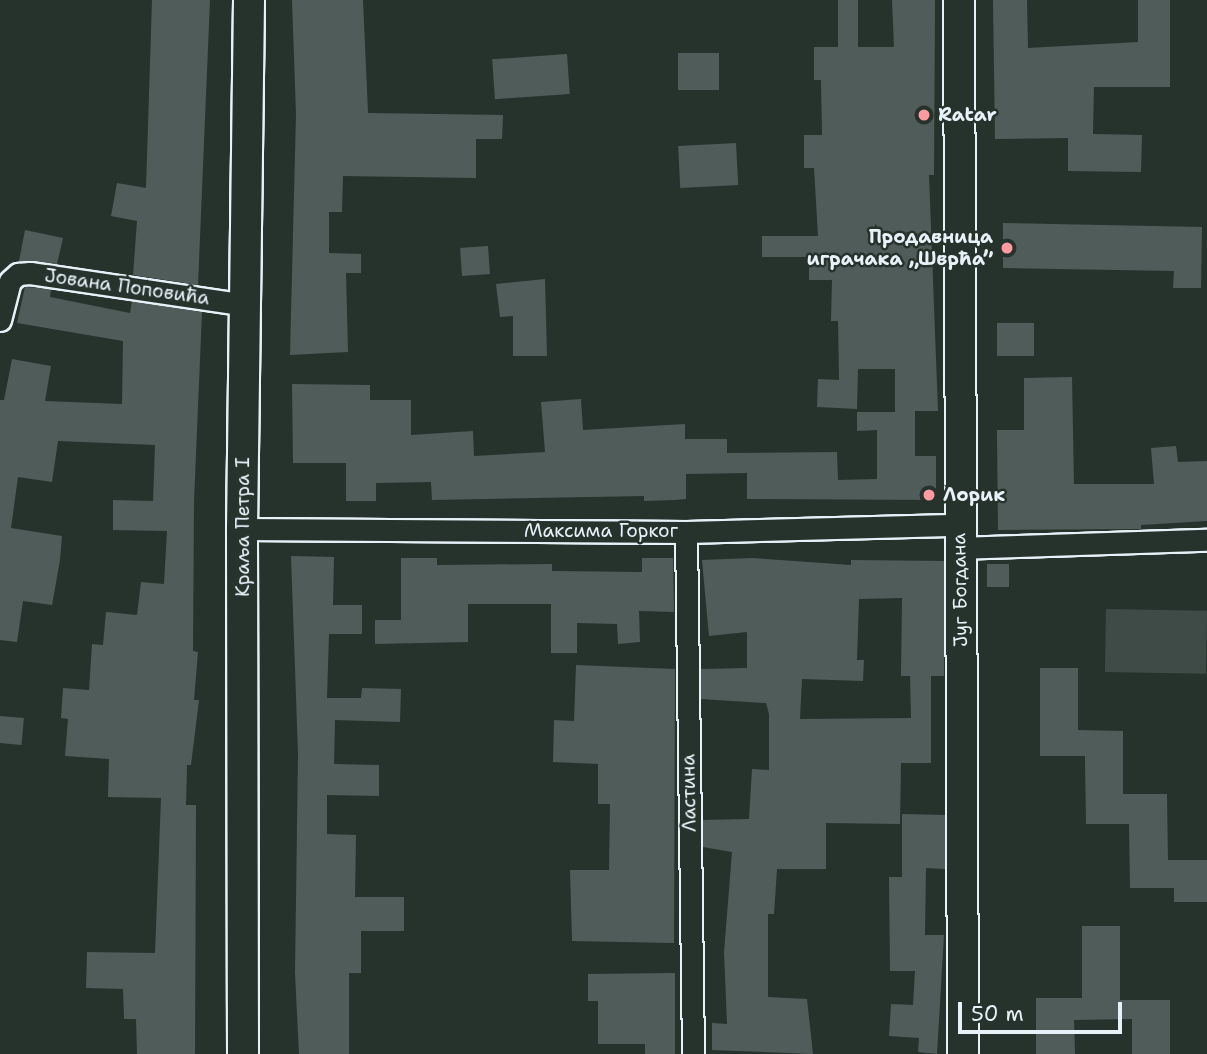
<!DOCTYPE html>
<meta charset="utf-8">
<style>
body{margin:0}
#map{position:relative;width:1207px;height:1054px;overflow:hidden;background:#26332d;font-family:"Shantell Sans",sans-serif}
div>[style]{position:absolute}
.green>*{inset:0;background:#3e4b47;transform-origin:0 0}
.building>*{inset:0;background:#505c59;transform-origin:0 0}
.roads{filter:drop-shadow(2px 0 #e8f1f8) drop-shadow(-2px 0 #e8f1f8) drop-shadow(0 2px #e8f1f8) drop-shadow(0 -2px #e8f1f8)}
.street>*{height:21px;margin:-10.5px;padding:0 10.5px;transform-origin:10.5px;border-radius:10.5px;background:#26332d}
.secondary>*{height:30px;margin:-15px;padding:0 15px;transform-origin:15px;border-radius:15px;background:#26332d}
.dots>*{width:19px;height:19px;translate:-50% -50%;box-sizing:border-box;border:4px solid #26332d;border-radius:50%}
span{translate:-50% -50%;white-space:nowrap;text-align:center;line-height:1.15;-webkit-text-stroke:5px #26332d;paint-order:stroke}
.poi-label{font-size:19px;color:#e8f1f8;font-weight:700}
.left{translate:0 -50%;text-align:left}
.right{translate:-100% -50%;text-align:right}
.street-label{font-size:19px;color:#e8f1f8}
.scale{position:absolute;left:958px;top:1002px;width:164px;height:32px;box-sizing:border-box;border:4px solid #e8f1f8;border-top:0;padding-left:9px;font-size:21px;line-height:24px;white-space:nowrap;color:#e8f1f8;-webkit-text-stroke:5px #26332d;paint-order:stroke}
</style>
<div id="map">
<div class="green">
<div style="left:1106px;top:609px;width:101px;height:63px;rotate:1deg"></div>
</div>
<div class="building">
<div style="clip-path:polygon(152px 0,210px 0,198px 285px,133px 275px,137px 221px,111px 216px,117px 183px,146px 188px)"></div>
<div style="clip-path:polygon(292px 0,363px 0,368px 113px,503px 115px,502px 139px,476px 139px,476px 178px,343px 176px,342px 212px,329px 212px,329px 253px,361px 254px,361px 273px,346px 273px,348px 352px,290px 355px,296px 114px)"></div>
<div style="clip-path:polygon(838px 0,858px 0,858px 47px,894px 47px,892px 0,935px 0,934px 175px,929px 175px,938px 411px,915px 411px,915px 456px,936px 456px,936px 500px,747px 499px,747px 473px,686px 474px,686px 499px,675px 500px,644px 501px,644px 496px,432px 500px,431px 482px,376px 483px,376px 501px,346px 501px,346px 463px,293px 463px,292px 384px,370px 385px,370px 400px,411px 400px,411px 435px,473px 431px,474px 456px,545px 452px,541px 402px,581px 399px,583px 430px,685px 424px,685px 439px,727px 439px,727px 453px,837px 452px,838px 480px,877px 479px,877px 430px,857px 431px,857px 412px,895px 412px,895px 369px,858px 369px,857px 409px,817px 407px,818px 379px,839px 380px,838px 321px,831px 321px,832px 280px,809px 280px,809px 257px,762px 257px,762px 236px,818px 236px,814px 168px,804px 168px,804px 135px,822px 135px,821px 80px,814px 80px,814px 47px,838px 47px)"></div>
<div style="clip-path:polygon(993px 0,1027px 0,1028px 48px,1138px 42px,1138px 0,1170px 0,1170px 87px,1094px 87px,1093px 134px,1142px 135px,1141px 172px,1068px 171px,1068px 138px,995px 139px)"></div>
<div style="left:719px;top:53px;width:37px;height:41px;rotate:90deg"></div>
<div style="left:567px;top:54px;width:40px;height:75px;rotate:86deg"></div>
<div style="left:736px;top:143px;width:42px;height:58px;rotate:87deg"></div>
<div style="clip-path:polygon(1003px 223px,1202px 227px,1201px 288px,1173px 288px,1174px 271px,1003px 268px)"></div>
<div style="clip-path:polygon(25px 230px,63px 238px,57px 264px,19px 261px)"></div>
<div style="left:488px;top:246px;width:28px;height:28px;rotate:86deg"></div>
<div style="clip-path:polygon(545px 279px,547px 356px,513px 356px,513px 316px,500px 317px,496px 284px)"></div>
<div style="clip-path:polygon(25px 287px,51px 289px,50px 297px,130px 313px,132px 301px,202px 312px,194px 501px,193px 651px,198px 652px,194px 700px,199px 700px,191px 765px,187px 765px,186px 805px,196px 805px,195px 1054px,137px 1054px,136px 1019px,124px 1019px,123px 989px,86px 988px,87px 952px,155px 953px,161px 798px,108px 797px,109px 759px,65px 756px,68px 719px,61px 718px,63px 688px,89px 690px,92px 644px,103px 645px,106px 612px,137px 615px,141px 582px,164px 584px,167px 531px,113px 530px,113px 500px,153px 501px,155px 445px,58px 441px,52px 482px,18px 477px,11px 528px,62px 536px,60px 560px,52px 605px,23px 601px,17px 642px,0 640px,0 400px,4px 400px,12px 359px,51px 366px,45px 401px,122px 404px,123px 341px,17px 323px)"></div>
<div style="left:997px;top:323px;width:37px;height:33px"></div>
<div style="clip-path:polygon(1072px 377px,1074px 484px,1154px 484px,1151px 448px,1176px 446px,1178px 462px,1207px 461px,1207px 521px,1141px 525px,1141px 529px,998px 530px,997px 430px,1024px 430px,1024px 378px)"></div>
<div style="clip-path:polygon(291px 556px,334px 557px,333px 605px,362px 605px,362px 634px,329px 634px,327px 698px,361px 698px,362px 688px,401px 689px,400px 722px,335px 720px,334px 764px,379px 765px,379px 796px,327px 795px,327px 834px,356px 835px,355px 897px,404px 897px,404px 931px,361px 931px,361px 973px,349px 973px,349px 1054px,299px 1054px,295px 973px,298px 753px)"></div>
<div style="clip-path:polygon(401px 558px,437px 558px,437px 565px,552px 564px,552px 571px,642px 572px,642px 558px,673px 558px,674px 612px,639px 611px,640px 642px,618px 644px,617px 624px,577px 623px,577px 653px,551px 653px,551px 604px,468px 604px,468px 642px,375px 644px,375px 620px,401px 620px)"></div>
<div style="clip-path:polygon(evenodd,752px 558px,851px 565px,851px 560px,944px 561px,944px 676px,931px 676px,931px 763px,901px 763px,900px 824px,826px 823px,826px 869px,777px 869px,774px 914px,768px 914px,768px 997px,807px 999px,813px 1054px,712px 1050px,712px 1023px,727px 1024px,724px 952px,732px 852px,703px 847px,703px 820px,749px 819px,752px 769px,769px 770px,769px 714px,766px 703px,701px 699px,701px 669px,747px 668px,747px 632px,709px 636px,702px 560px,752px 558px,902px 598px,901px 676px,910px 676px,911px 718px,800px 719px,802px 679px,863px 681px,864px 660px,857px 660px,859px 599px,902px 598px)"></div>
<div style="left:987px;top:564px;width:22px;height:23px"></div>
<div style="clip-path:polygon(576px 665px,675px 669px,674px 943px,572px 941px,570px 870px,609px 870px,610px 804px,598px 804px,598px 764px,553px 762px,554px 720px,574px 721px)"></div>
<div style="clip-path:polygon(1040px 668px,1078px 668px,1078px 730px,1123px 731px,1123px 794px,1167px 794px,1168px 860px,1207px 860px,1207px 902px,1174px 902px,1174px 888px,1130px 888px,1129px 824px,1086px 824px,1085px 756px,1040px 756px)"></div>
<div style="left:0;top:716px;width:24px;height:27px;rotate:5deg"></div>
<div style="clip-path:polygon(902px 814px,945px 815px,945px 869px,926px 868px,925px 935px,944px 935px,937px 1054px,918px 1052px,919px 1038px,889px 1036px,891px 1004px,913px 1005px,915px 971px,890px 971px,889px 877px,902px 877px)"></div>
<div style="clip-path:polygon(1082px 926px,1120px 926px,1120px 1000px,1170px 1000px,1170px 1054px,1132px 1054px,1132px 1019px,1074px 1020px,1075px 1054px,1036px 1054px,1036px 998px,1082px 998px)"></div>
<div style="clip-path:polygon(675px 973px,675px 1054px,645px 1054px,645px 1044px,598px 1044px,598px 1001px,588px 1001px,588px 974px)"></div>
</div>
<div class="roads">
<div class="street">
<div style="left:0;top:320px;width:40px;rotate:-75.6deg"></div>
<div style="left:10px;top:281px;width:11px;rotate:-41deg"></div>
<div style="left:18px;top:274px;width:12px;rotate:-5deg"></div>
<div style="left:30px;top:273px;width:218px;rotate:8.4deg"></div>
<div style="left:242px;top:529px;width:444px;rotate:0.4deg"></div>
<div style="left:686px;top:532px;width:273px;rotate:-1.5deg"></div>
<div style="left:686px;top:532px;width:522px;rotate:89.23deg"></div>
<div style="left:960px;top:548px;width:247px;rotate:-1.9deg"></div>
</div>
<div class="secondary">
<div style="left:959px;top:0;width:1054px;rotate:89.78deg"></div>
<div style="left:243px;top:1054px;width:525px;rotate:-90.11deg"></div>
<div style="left:242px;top:529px;width:529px;rotate:-89.24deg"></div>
</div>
</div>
<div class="dots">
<div style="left:924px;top:115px;background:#ff9aa2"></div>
<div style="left:1007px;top:248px;background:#ff9aa2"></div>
<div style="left:929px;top:495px;background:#ff9aa2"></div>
</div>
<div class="poi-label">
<span class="left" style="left:938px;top:115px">Ratar</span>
<span class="right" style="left:993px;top:248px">Продавница<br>играчака „Шврћа”</span>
<span class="left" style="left:943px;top:495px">Лорик</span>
</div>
<div class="street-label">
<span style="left:127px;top:287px;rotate:8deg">Јована Поповића</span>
<span style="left:243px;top:527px;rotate:-90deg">Краља Петра I</span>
<span style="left:601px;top:531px">Максима Горког</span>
<span style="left:960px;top:590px;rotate:-91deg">Југ Богдана</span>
<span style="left:689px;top:793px;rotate:-91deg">Ластина</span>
</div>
<div class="scale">50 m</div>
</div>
